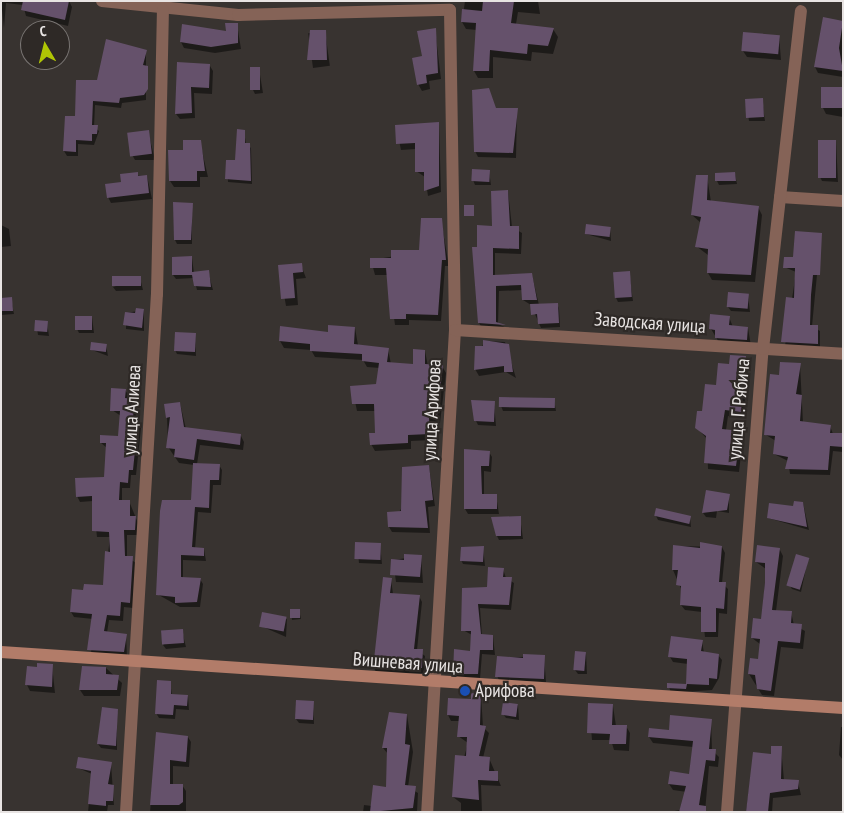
<!DOCTYPE html>
<meta charset="utf-8">
<style>
body{margin:0}
#map{position:relative;width:844px;height:813px;overflow:hidden;background:#383330;font-family:"PT Sans Narrow",sans-serif}
div>[style]{position:absolute}
.shadow>*{inset:0;background:#0007;transform-origin:0 0}
.building>*{inset:0;background:#65516b;transform-origin:0 0}
.street>*{height:12px;margin:-6px;padding:0 6px;transform-origin:6px;border-radius:6px;background:#856357}
.secondary>*{height:12px;margin:-6px;padding:0 6px;transform-origin:6px;border-radius:6px;background:#b27c69}
.dots>*{width:14px;height:14px;translate:-50% -50%;box-sizing:border-box;border:2px solid #2e2926;border-radius:50%}
span{translate:-50% -50%;white-space:nowrap;text-align:center;line-height:1.15;-webkit-text-stroke:4.5px #2e2926;paint-order:stroke}
.street-label{font-size:19px;color:#e8e4e3}
.poi-label{font-size:19px;color:#e8e4e3}
.left{translate:0 -50%;text-align:left}
.frame{position:absolute;inset:0;border:2px solid #e8e4e3;pointer-events:none}
.north{position:absolute;left:20px;top:20px;width:50px;height:50px;box-sizing:border-box;background:#2e2926;border:1px solid #787472;border-radius:50%;rotate:352deg;font-size:14px;font-weight:700;line-height:20px;text-align:center;color:#e8e4e3}
.north::after{content:'';display:block;margin:auto;width:18px;height:22px;background:#afc505;clip-path:polygon(50% 0,100% 100%,50% 72%,0 100%)}
</style>
<div id="map">
<div class="shadow">
<div style="clip-path:polygon(1px 1px,69px 1px,72px 7px,68px 26px,26px 16px,23px 5px,6px 3px,4px 28px)"></div>
<div style="clip-path:polygon(465px 1px,538px 1px,540px 14px,518px 12px,516px 24px,553px 29px,558px 37px,553px 54px,532px 52px,531px 61px,493px 57px,493px 78px,478px 78px,474px 71px,477px 30px,466px 29px,462px 22px)"></div>
<div style="clip-path:polygon(824px 19px,843px 22px,843px 77px,818px 73px,815px 67px)"></div>
<div style="clip-path:polygon(237px 24px,241px 49px,215px 53px,184px 48px,181px 42px,227px 33px)"></div>
<div style="clip-path:polygon(435px 29px,441px 79px,429px 81px,430px 89px,422px 91px,418px 84px)"></div>
<div style="left:325px;top:31px;width:35px;height:17px;rotate:82deg"></div>
<div style="clip-path:polygon(779px 36px,781px 60px,747px 57px,743px 51px)"></div>
<div style="clip-path:polygon(146px 51px,146px 100px,122px 103px,121px 108px,95px 105px,94px 127px,99px 131px,94px 145px,78px 144px,78px 156px,67px 156px,64px 151px,76px 117px,98px 81px)"></div>
<div style="clip-path:polygon(178px 64px,210px 66px,213px 71px,212px 94px,194px 93px,195px 118px,180px 119px,176px 114px)"></div>
<div style="clip-path:polygon(259px 69px,263px 93px,255px 94px,253px 90px)"></div>
<div style="clip-path:polygon(843px 89px,843px 117px,826px 114px,823px 108px)"></div>
<div style="clip-path:polygon(762px 99px,765px 121px,749px 121px,746px 100px)"></div>
<div style="clip-path:polygon(517px 110px,516px 158px,478px 157px,475px 151px)"></div>
<div style="clip-path:polygon(439px 124px,441px 192px,428px 196px,425px 177px,416px 171px,416px 149px,401px 150px,396px 126px)"></div>
<div style="clip-path:polygon(148px 131px,155px 160px,135px 160px,131px 153px)"></div>
<div style="clip-path:polygon(244px 131px,246px 144px,251px 148px,252px 184px,228px 182px,227px 161px,236px 162px)"></div>
<div style="clip-path:polygon(836px 141px,838px 182px,822px 181px,820px 177px)"></div>
<div style="clip-path:polygon(200px 142px,208px 177px,200px 177px,200px 187px,174px 187px,170px 181px,184px 151px)"></div>
<div style="clip-path:polygon(489px 171px,491px 185px,475px 185px,473px 180px)"></div>
<div style="clip-path:polygon(735px 174px,737px 184px,719px 185px,717px 181px)"></div>
<div style="clip-path:polygon(122px 175px,147px 176px,152px 199px,111px 203px,108px 197px,123px 183px)"></div>
<div style="clip-path:polygon(707px 176px,711px 202px,758px 207px,762px 215px,755px 282px,712px 280px,708px 273px,708px 255px,696px 246px,701px 223px,692px 215px)"></div>
<div style="clip-path:polygon(508px 191px,512px 227px,522px 233px,521px 254px,495px 253px,495px 276px,532px 275px,539px 305px,557px 304px,559px 308px,560px 327px,541px 328px,531px 305px,523px 300px,523px 290px,499px 291px,498px 324px,507px 328px,482px 328px,479px 323px,478px 248px,493px 227px)"></div>
<div style="clip-path:polygon(192px 204px,192px 244px,177px 244px,175px 240px)"></div>
<div style="clip-path:polygon(441px 220px,449px 266px,445px 266px,441px 321px,409px 320px,409px 325px,395px 325px,388px 275px,375px 275px,371px 260px,420px 252px)"></div>
<div style="clip-path:polygon(1px 225px,9px 229px,11px 246px,1px 247px)"></div>
<div style="clip-path:polygon(610px 228px,611px 241px,586px 234px)"></div>
<div style="clip-path:polygon(821px 234px,812px 326px,820px 331px,820px 348px,785px 346px,796px 272px,784px 267px)"></div>
<div style="clip-path:polygon(192px 258px,194px 273px,208px 271px,213px 290px,197px 290px,194px 278px,176px 279px,173px 275px)"></div>
<div style="clip-path:polygon(301px 265px,306px 278px,296px 279px,298px 305px,286px 306px,279px 266px)"></div>
<div style="clip-path:polygon(629px 272px,633px 301px,618px 302px,616px 298px)"></div>
<div style="clip-path:polygon(140px 278px,143px 290px,116px 291px,113px 287px)"></div>
<div style="clip-path:polygon(748px 295px,750px 312px,731px 311px,728px 307px)"></div>
<div style="clip-path:polygon(1px 299px,11px 299px,14px 314px,1px 315px)"></div>
<div style="clip-path:polygon(144px 310px,144px 331px,126px 329px,126px 313px)"></div>
<div style="clip-path:polygon(92px 317px,94px 333px,79px 333px,77px 329px)"></div>
<div style="clip-path:polygon(729px 317px,733px 327px,748px 328px,751px 346px,720px 344px,711px 329px)"></div>
<div style="clip-path:polygon(36px 322px,47px 322px,49px 336px,38px 335px)"></div>
<div style="clip-path:polygon(355px 328px,358px 345px,388px 349px,391px 364px,414px 365px,425px 351px,428px 366px,442px 366px,446px 373px,440px 423px,432px 423px,433px 440px,411px 441px,411px 449px,375px 451px,371px 444px,376px 434px,375px 411px,357px 411px,352px 387px,377px 385px,380px 368px,367px 367px,363px 360px,315px 357px,311px 350px,284px 348px,280px 341px)"></div>
<div style="clip-path:polygon(195px 335px,196px 356px,177px 354px,175px 350px)"></div>
<div style="clip-path:polygon(484px 341px,505px 342px,516px 378px,506px 372px,479px 376px,475px 369px)"></div>
<div style="clip-path:polygon(106px 345px,108px 356px,92px 350px)"></div>
<div style="clip-path:polygon(745px 357px,748px 363px,744px 417px,728px 416px,726px 430px,740px 432px,743px 438px,739px 472px,708px 469px,707px 439px,697px 428px,730px 365px)"></div>
<div style="clip-path:polygon(800px 364px,803px 423px,830px 426px,833px 434px,843px 435px,843px 452px,833px 451px,830px 475px,790px 474px,788px 461px,774px 454px,776px 441px,766px 435px,781px 377px)"></div>
<div style="clip-path:polygon(125px 390px,136px 406px,136px 422px,141px 428px,136px 475px,131px 475px,130px 488px,122px 488px,122px 501px,129px 501px,138px 523px,137px 535px,127px 535px,127px 557px,136px 563px,133px 608px,124px 607px,123px 621px,109px 620px,107px 633px,126px 635px,127px 657px,91px 655px,93px 619px,74px 617px,71px 612px,84px 591px,104px 587px,110px 537px,97px 537px,93px 501px,80px 502px,77px 496px,105px 478px,107px 448px,101px 443px,119px 437px,121px 416px,112px 410px)"></div>
<div style="clip-path:polygon(554px 399px,556px 411px,503px 411px,501px 406px)"></div>
<div style="clip-path:polygon(494px 402px,496px 426px,478px 425px,476px 421px)"></div>
<div style="clip-path:polygon(180px 403px,186px 429px,241px 436px,244px 442px,243px 450px,200px 445px,197px 464px,219px 465px,222px 470px,221px 485px,213px 485px,211px 513px,198px 512px,195px 549px,204px 549px,206px 561px,183px 560px,183px 578px,200px 579px,203px 584px,200px 607px,180px 607px,157px 594px,192px 501px,194px 465px,179px 463px,168px 447px,167px 417px)"></div>
<div style="clip-path:polygon(465px 451px,489px 452px,492px 457px,491px 472px,484px 471px,484px 495px,496px 495px,499px 514px,468px 514px,465px 509px)"></div>
<div style="clip-path:polygon(429px 467px,435px 506px,428px 507px,430px 533px,392px 532px,389px 527px)"></div>
<div style="clip-path:polygon(729px 495px,729px 513px,717px 511px,716px 518px,706px 517px,703px 513px)"></div>
<div style="clip-path:polygon(803px 503px,809px 530px,768px 518px)"></div>
<div style="clip-path:polygon(656px 516px,690px 517px,691px 527px,658px 520px)"></div>
<div style="clip-path:polygon(520px 517px,523px 539px,499px 540px,497px 536px)"></div>
<div style="clip-path:polygon(357px 544px,380px 544px,382px 564px,359px 563px)"></div>
<div style="clip-path:polygon(674px 546px,722px 547px,725px 553px,722px 583px,728px 589px,727px 614px,719px 613px,718px 637px,705px 637px,702px 612px,685px 610px,681px 605px,682px 591px,673px 570px)"></div>
<div style="clip-path:polygon(483px 547px,485px 566px,463px 564px,461px 560px)"></div>
<div style="clip-path:polygon(780px 550px,783px 556px,776px 611px,791px 612px,794px 625px,805px 631px,803px 649px,781px 647px,774px 696px,762px 695px,749px 674px,759px 660px,760px 644px,752px 638px,762px 620px,766px 569px,756px 562px)"></div>
<div style="clip-path:polygon(421px 556px,423px 583px,396px 582px,393px 560px)"></div>
<div style="clip-path:polygon(808px 559px,801px 592px,792px 589px,790px 586px)"></div>
<div style="clip-path:polygon(503px 569px,506px 578px,514px 583px,511px 610px,480px 608px,482px 636px,493px 636px,495px 655px,482px 654px,480px 679px,456px 678px,454px 674px,471px 652px,472px 635px,463px 630px,464px 589px,488px 589px)"></div>
<div style="clip-path:polygon(391px 579px,393px 594px,419px 596px,422px 602px,417px 650px,425px 656px,424px 673px,377px 674px,374px 668px)"></div>
<div style="clip-path:polygon(291px 610px,299px 610px,301px 619px,292px 620px)"></div>
<div style="clip-path:polygon(287px 619px,286px 637px,261px 626px)"></div>
<div style="clip-path:polygon(182px 631px,186px 647px,166px 649px,163px 645px)"></div>
<div style="clip-path:polygon(702px 641px,704px 653px,718px 655px,722px 660px,719px 678px,712px 690px,671px 693px,668px 684px,687px 685px,688px 664px,673px 662px,670px 657px)"></div>
<div style="clip-path:polygon(586px 653px,587px 674px,578px 674px,575px 670px)"></div>
<div style="clip-path:polygon(544px 656px,546px 682px,499px 680px,497px 676px,498px 658px)"></div>
<div style="clip-path:polygon(52px 665px,55px 693px,30px 691px,27px 685px)"></div>
<div style="clip-path:polygon(106px 668px,122px 683px,120px 696px,84px 696px,80px 690px)"></div>
<div style="clip-path:polygon(170px 682px,172px 695px,188px 696px,189px 710px,176px 709px,175px 719px,159px 718px,156px 713px)"></div>
<div style="clip-path:polygon(481px 695px,483px 727px,489px 733px,483px 758px,489px 758px,501px 786px,481px 785px,482px 812px,461px 812px,461px 803px,453px 797px,468px 743px,458px 736px,460px 721px,451px 721px,448px 715px)"></div>
<div style="clip-path:polygon(313px 702px,314px 724px,299px 723px,296px 719px)"></div>
<div style="clip-path:polygon(518px 705px,519px 720px,506px 718px,503px 714px)"></div>
<div style="clip-path:polygon(589px 705px,613px 706px,616px 726px,626px 726px,630px 733px,629px 751px,614px 750px,611px 740px,592px 740px)"></div>
<div style="clip-path:polygon(117px 710px,117px 750px,101px 748px,98px 744px)"></div>
<div style="clip-path:polygon(407px 715px,413px 752px,408px 787px,418px 793px,417px 812px,363px 812px,364px 805px,372px 806px,388px 788px,388px 754px,383px 748px)"></div>
<div style="clip-path:polygon(711px 720px,712px 750px,719px 757px,718px 767px,709px 766px,705px 812px,669px 812px,680px 810px,687px 792px,673px 790px,669px 784px,690px 775px,693px 747px,653px 743px,649px 737px)"></div>
<div style="clip-path:polygon(841px 727px,843px 727px,843px 760px,839px 755px)"></div>
<div style="clip-path:polygon(157px 733px,188px 737px,191px 742px,189px 767px,173px 766px,173px 785px,182px 785px,186px 791px,186px 812px,150px 812px)"></div>
<div style="clip-path:polygon(781px 747px,784px 780px,798px 782px,801px 795px,773px 798px,772px 812px,746px 812px,754px 753px,773px 755px)"></div>
<div style="clip-path:polygon(111px 764px,114px 805px,108px 805px,107px 812px,88px 812px,92px 774px,78px 768px)"></div>
</div>
<div class="building">
<div style="clip-path:polygon(23px 1px,69px 1px,65px 20px,21px 10px)"></div>
<div style="clip-path:polygon(483px 1px,514px 1px,511px 23px,554px 28px,548px 46px,528px 44px,527px 54px,490px 50px,489px 71px,473px 71px,476px 23px,461px 22px,462px 9px,482px 11px)"></div>
<div style="clip-path:polygon(823px 17px,843px 21px,839px 48px,843px 71px,814px 67px)"></div>
<div style="clip-path:polygon(225px 23px,238px 23px,238px 43px,211px 47px,180px 42px,182px 24px,226px 31px)"></div>
<div style="clip-path:polygon(436px 28px,438px 73px,426px 75px,427px 83px,417px 85px,412px 58px,422px 56px,417px 31px)"></div>
<div style="clip-path:polygon(310px 30px,326px 30px,327px 60px,307px 60px)"></div>
<div style="left:743px;top:32px;width:37px;height:19px;rotate:5deg"></div>
<div style="clip-path:polygon(106px 39px,147px 50px,143px 65px,148px 66px,148px 89px,144px 95px,120px 98px,119px 103px,93px 101px,92px 125px,98px 125px,97px 134px,92px 134px,92px 141px,76px 140px,76px 152px,63px 151px,65px 116px,75px 116px,76px 80px,97px 80px)"></div>
<div style="clip-path:polygon(177px 62px,210px 64px,209px 88px,191px 87px,192px 113px,175px 114px)"></div>
<div style="left:250px;top:67px;width:10px;height:23px"></div>
<div style="left:843px;top:87px;width:21px;height:22px;rotate:90deg"></div>
<div style="clip-path:polygon(489px 88px,496px 108px,518px 108px,513px 153px,474px 152px,472px 90px)"></div>
<div style="left:763px;top:98px;width:19px;height:18px;rotate:87deg"></div>
<div style="clip-path:polygon(439px 122px,439px 186px,424px 191px,424px 172px,415px 172px,415px 143px,396px 144px,395px 125px)"></div>
<div style="clip-path:polygon(237px 129px,245px 130px,245px 143px,250px 143px,251px 181px,225px 179px,226px 160px,235px 160px)"></div>
<div style="left:149px;top:130px;width:24px;height:22px;rotate:83deg"></div>
<div style="clip-path:polygon(183px 140px,201px 140px,205px 171px,197px 171px,197px 181px,169px 181px,168px 150px,183px 150px)"></div>
<div style="left:818px;top:140px;width:18px;height:38px"></div>
<div style="left:472px;top:169px;width:18px;height:12px;rotate:3deg"></div>
<div style="clip-path:polygon(138px 172px,138px 176px,147px 175px,149px 193px,107px 198px,105px 184px,121px 182px,120px 174px)"></div>
<div style="clip-path:polygon(735px 172px,736px 181px,715px 181px,715px 173px)"></div>
<div style="clip-path:polygon(696px 175px,708px 175px,707px 200px,759px 206px,751px 275px,707px 273px,708px 249px,695px 247px,701px 217px,691px 215px)"></div>
<div style="clip-path:polygon(508px 190px,510px 226px,519px 226px,519px 249px,493px 248px,493px 275px,532px 273px,537px 300px,522px 300px,521px 285px,496px 286px,496px 322px,506px 325px,478px 323px,472px 247px,477px 247px,477px 225px,492px 226px,491px 191px)"></div>
<div style="clip-path:polygon(173px 202px,193px 203px,191px 240px,174px 240px)"></div>
<div style="left:464px;top:205px;width:10px;height:11px"></div>
<div style="clip-path:polygon(421px 218px,442px 218px,446px 260px,442px 260px,438px 315px,406px 314px,406px 319px,390px 319px,386px 268px,370px 268px,370px 258px,391px 258px,391px 250px,419px 250px)"></div>
<div style="left:586px;top:224px;width:25px;height:10px;rotate:7deg"></div>
<div style="clip-path:polygon(795px 231px,822px 233px,820px 275px,813px 275px,811px 295px,810px 325px,818px 325px,818px 344px,781px 342px,786px 297px,794px 298px,795px 268px,783px 268px,784px 257px,793px 257px)"></div>
<div style="clip-path:polygon(192px 256px,192px 272px,209px 270px,211px 287px,194px 286px,192px 275px,172px 275px,172px 257px)"></div>
<div style="clip-path:polygon(302px 263px,303px 272px,293px 273px,295px 298px,281px 299px,278px 265px)"></div>
<div style="left:630px;top:271px;width:26px;height:17px;rotate:86deg"></div>
<div style="left:141px;top:276px;width:10px;height:29px;rotate:90deg"></div>
<div style="left:728px;top:292px;width:21px;height:15px;rotate:5deg"></div>
<div style="clip-path:polygon(12px 297px,13px 311px,1px 311px,1px 298px)"></div>
<div style="clip-path:polygon(558px 303px,559px 323px,538px 324px,537px 314px,531px 315px,530px 304px)"></div>
<div style="clip-path:polygon(136px 308px,144px 309px,142px 328px,123px 325px,125px 312px,135px 313px)"></div>
<div style="clip-path:polygon(710px 314px,730px 316px,729px 325px,748px 327px,747px 340px,715px 338px,715px 330px,709px 329px)"></div>
<div style="left:75px;top:316px;width:17px;height:14px"></div>
<div style="left:35px;top:320px;width:13px;height:11px;rotate:4deg"></div>
<div style="clip-path:polygon(328px 325px,355px 327px,354px 344px,389px 348px,387px 362px,413px 364px,413px 349px,425px 350px,425px 364px,443px 365px,437px 417px,429px 417px,430px 434px,408px 435px,408px 443px,370px 445px,369px 433px,375px 433px,374px 404px,352px 404px,350px 386px,376px 384px,379px 363px,362px 361px,362px 354px,310px 351px,310px 344px,279px 341px,280px 326px,328px 332px)"></div>
<div style="left:175px;top:332px;width:21px;height:19px;rotate:3deg"></div>
<div style="clip-path:polygon(483px 340px,509px 344px,513px 372px,504px 372px,504px 366px,474px 370px,475px 346px,483px 346px)"></div>
<div style="left:91px;top:342px;width:16px;height:8px;rotate:7deg"></div>
<div style="clip-path:polygon(730px 355px,746px 356px,741px 412px,725px 410px,722px 429px,741px 431px,736px 466px,704px 463px,706px 436px,695px 428px,697px 411px,702px 411px,705px 384px,716px 385px,718px 363px,729px 364px)"></div>
<div style="clip-path:polygon(780px 362px,801px 363px,796px 394px,802px 395px,800px 421px,831px 425px,830px 433px,843px 433px,843px 447px,830px 446px,828px 470px,785px 469px,788px 457px,773px 454px,775px 436px,764px 435px,768px 393px,770px 374px,779px 375px)"></div>
<div style="clip-path:polygon(111px 388px,126px 389px,125px 398px,134px 399px,133px 421px,138px 421px,133px 470px,129px 470px,128px 483px,120px 482px,119px 500px,130px 500px,130px 516px,136px 516px,135px 530px,124px 530px,125px 556px,133px 556px,130px 603px,121px 602px,120px 616px,107px 615px,104px 631px,127px 634px,124px 652px,87px 650px,92px 614px,70px 612px,72px 589px,83px 590px,84px 584px,103px 585px,105px 551px,110px 552px,109px 532px,92px 531px,92px 496px,76px 497px,75px 478px,104px 477px,106px 443px,100px 443px,100px 435px,118px 436px,120px 411px,110px 411px)"></div>
<div style="left:499px;top:397px;width:56px;height:10px;rotate:1deg"></div>
<div style="clip-path:polygon(471px 400px,495px 401px,494px 422px,474px 421px)"></div>
<div style="clip-path:polygon(180px 402px,184px 427px,241px 434px,240px 445px,197px 439px,194px 460px,174px 457px,175px 449px,166px 448px,170px 417px,166px 418px,164px 404px)"></div>
<div style="clip-path:polygon(464px 449px,490px 451px,489px 466px,481px 466px,482px 494px,497px 494px,497px 509px,464px 509px)"></div>
<div style="clip-path:polygon(193px 463px,220px 464px,219px 480px,210px 480px,209px 508px,195px 507px,192px 547px,204px 548px,204px 556px,181px 555px,181px 577px,201px 578px,197px 602px,175px 603px,175px 597px,156px 595px,160px 511px,162px 500px,191px 500px)"></div>
<div style="clip-path:polygon(429px 465px,433px 500px,425px 501px,428px 528px,388px 527px,387px 512px,401px 511px,402px 467px)"></div>
<div style="clip-path:polygon(706px 490px,730px 494px,727px 510px,702px 513px)"></div>
<div style="clip-path:polygon(794px 501px,803px 502px,807px 527px,767px 518px,769px 503px,793px 506px)"></div>
<div style="left:656px;top:508px;width:36px;height:8px;rotate:13deg"></div>
<div style="clip-path:polygon(521px 516px,521px 536px,496px 536px,491px 517px)"></div>
<div style="left:355px;top:542px;width:26px;height:17px;rotate:2deg"></div>
<div style="clip-path:polygon(700px 542px,722px 546px,719px 582px,726px 582px,725px 596px,724px 609px,716px 608px,716px 632px,701px 632px,701px 607px,680px 605px,681px 586px,676px 585px,678px 570px,672px 570px,673px 545px,700px 548px)"></div>
<div style="clip-path:polygon(757px 545px,780px 548px,772px 610px,792px 611px,791px 623px,802px 624px,800px 643px,778px 641px,771px 691px,757px 689px,755px 675px,748px 674px,750px 658px,758px 659px,760px 639px,751px 638px,753px 618px,761px 619px,765px 582px,765px 563px,755px 562px)"></div>
<div style="clip-path:polygon(484px 546px,483px 562px,460px 561px,461px 547px)"></div>
<div style="clip-path:polygon(404px 554px,422px 555px,420px 577px,390px 575px,391px 559px,404px 560px)"></div>
<div style="left:796px;top:554px;width:14px;height:33px;rotate:17deg"></div>
<div style="clip-path:polygon(488px 567px,504px 568px,503px 577px,512px 577px,509px 605px,478px 604px,481px 634px,493px 635px,493px 650px,480px 650px,478px 674px,453px 674px,454px 649px,470px 651px,471px 631px,461px 631px,462px 588px,487px 587px)"></div>
<div style="clip-path:polygon(383px 577px,392px 578px,390px 593px,420px 595px,414px 649px,423px 649px,422px 668px,373px 669px)"></div>
<div style="left:290px;top:609px;width:10px;height:9px"></div>
<div style="left:262px;top:612px;width:25px;height:15px;rotate:11deg"></div>
<div style="left:183px;top:629px;width:14px;height:22px;rotate:86deg"></div>
<div style="clip-path:polygon(671px 636px,703px 640px,701px 651px,719px 654px,717px 679px,709px 678px,709px 685px,687px 684px,686px 689px,667px 688px,667px 683px,686px 684px,687px 659px,668px 657px)"></div>
<div style="left:575px;top:651px;width:11px;height:19px;rotate:5deg"></div>
<div style="clip-path:polygon(523px 654px,545px 655px,544px 679px,495px 677px,497px 656px,523px 658px)"></div>
<div style="clip-path:polygon(37px 663px,53px 664px,52px 687px,25px 685px,27px 666px,37px 667px)"></div>
<div style="clip-path:polygon(82px 666px,106px 667px,106px 674px,119px 675px,117px 690px,79px 690px)"></div>
<div style="clip-path:polygon(157px 680px,171px 681px,171px 694px,188px 695px,187px 706px,174px 705px,173px 715px,155px 714px)"></div>
<div style="clip-path:polygon(471px 693px,481px 694px,480px 725px,486px 726px,479px 756px,490px 757px,489px 771px,498px 771px,498px 781px,478px 780px,479px 800px,452px 797px,455px 755px,466px 756px,467px 737px,457px 737px,459px 716px,447px 715px,448px 698px,471px 699px)"></div>
<div style="left:296px;top:700px;width:18px;height:19px;rotate:3deg"></div>
<div style="left:503px;top:702px;width:15px;height:13px;rotate:8deg"></div>
<div style="clip-path:polygon(588px 703px,613px 704px,612px 725px,627px 725px,626px 744px,609px 744px,610px 734px,587px 733px)"></div>
<div style="clip-path:polygon(102px 707px,118px 709px,116px 746px,97px 744px)"></div>
<div style="clip-path:polygon(389px 712px,407px 714px,405px 744px,410px 745px,405px 785px,416px 786px,413px 808px,370px 812px,373px 785px,386px 787px,387px 748px,382px 748px)"></div>
<div style="clip-path:polygon(670px 715px,712px 719px,709px 749px,716px 749px,715px 761px,706px 760px,699px 805px,706px 806px,706px 812px,679px 812px,686px 786px,668px 784px,670px 771px,689px 774px,693px 741px,648px 737px,649px 728px,669px 730px)"></div>
<div style="clip-path:polygon(156px 732px,188px 736px,186px 762px,170px 760px,170px 784px,183px 784px,183px 802px,179px 805px,150px 805px)"></div>
<div style="clip-path:polygon(771px 746px,782px 746px,781px 779px,799px 780px,798px 789px,770px 793px,768px 812px,746px 812px,753px 752px,771px 754px)"></div>
<div style="clip-path:polygon(78px 757px,112px 762px,108px 784px,114px 785px,113px 801px,106px 801px,106px 806px,88px 804px,91px 771px,76px 768px)"></div>
</div>
<div class="street">
<div style="left:102px;top:1px;width:137px;rotate:5.9deg"></div>
<div style="left:238px;top:15px;width:212px;rotate:-1.4deg"></div>
<div style="left:450px;top:10px;width:320px;rotate:89.1deg"></div>
<div style="left:455px;top:330px;width:483px;rotate:93.3deg"></div>
<div style="left:780px;top:197px;width:63px;rotate:3.6deg"></div>
<div style="left:455px;top:330px;width:389px;rotate:3.5deg"></div>
<div style="left:126px;top:812px;width:519px;rotate:-86.58deg"></div>
<div style="left:157px;top:294px;width:284px;rotate:-88.8deg"></div>
<div style="left:727px;top:812px;width:464px;rotate:-85.6deg"></div>
<div style="left:763px;top:349px;width:340px;rotate:-83.6deg"></div>
</div>
<div class="secondary">
<div style="left:1px;top:652px;width:844px;rotate:3.81deg"></div>
</div>
<div class="dots">
<div style="left:465px;top:691px;background:#1a4fb4"></div>
</div>
<div class="street-label">
<span style="left:650px;top:323px;rotate:4deg">Заводская улица</span>
<span style="left:739px;top:409px;rotate:-85deg">улица Г. Рябича</span>
<span style="left:132px;top:410px;rotate:-87deg">улица Алиева</span>
<span style="left:432px;top:410px;rotate:-87deg">улица Арифова</span>
<span style="left:408px;top:663px;rotate:4deg">Вишневая улица</span>
</div>
<div class="poi-label">
<span class="left" style="left:475px;top:691px">Арифова</span>
</div>
<div class="frame"></div>
<div class="north">С</div>
</div>
